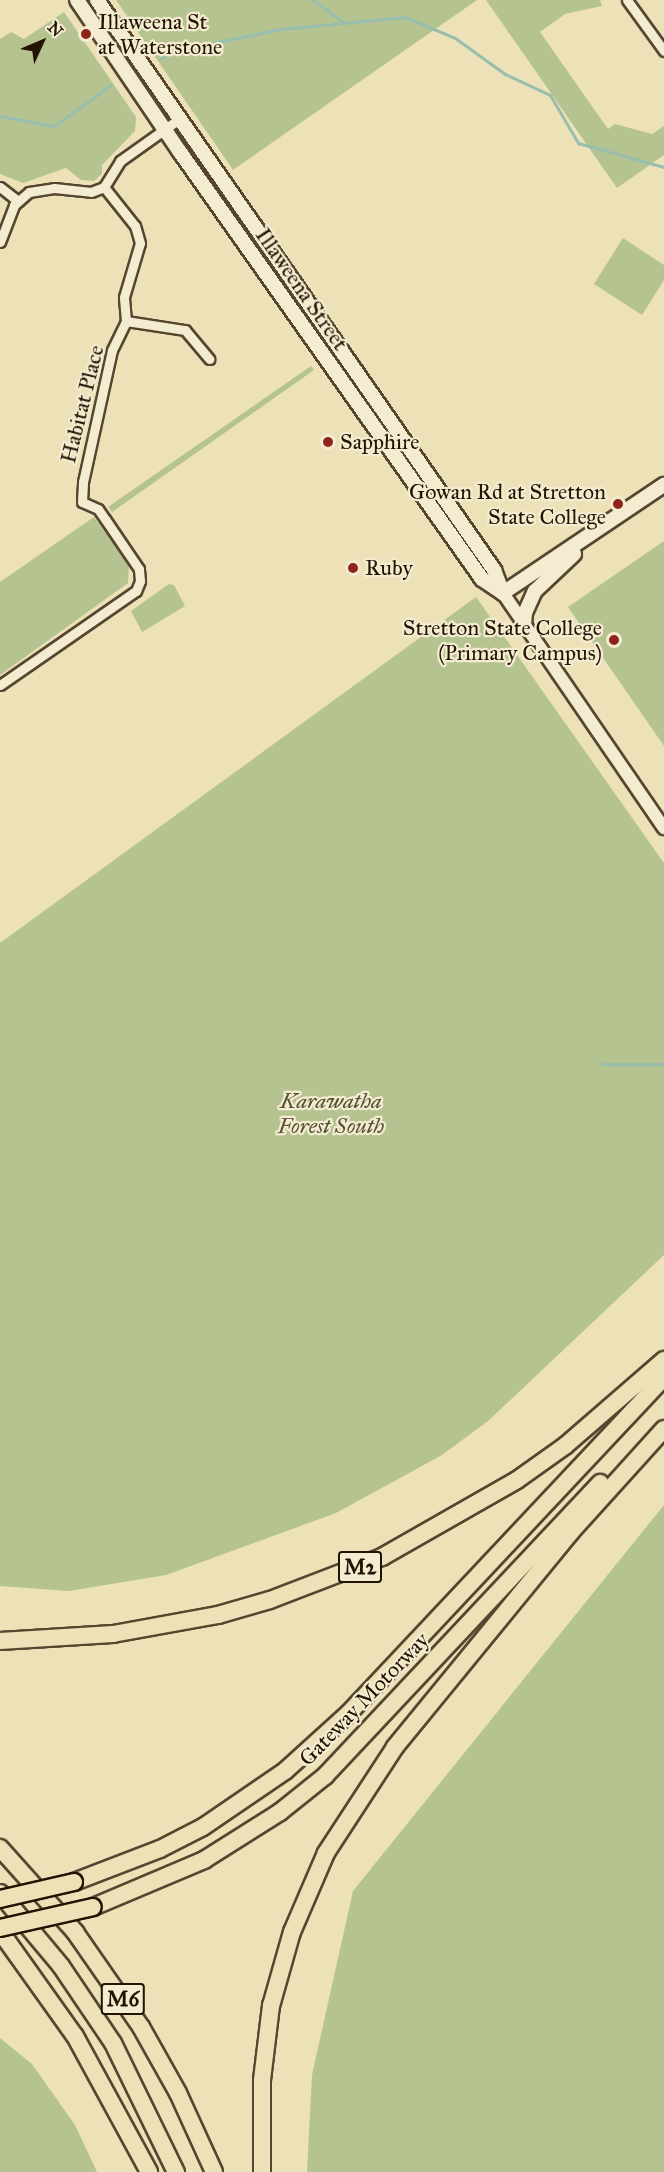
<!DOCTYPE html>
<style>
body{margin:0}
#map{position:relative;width:664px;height:2172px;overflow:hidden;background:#ede1b8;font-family:"IM FELL Great Primer",serif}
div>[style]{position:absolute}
.green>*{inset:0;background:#b5c391}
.stream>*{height:3px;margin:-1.5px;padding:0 1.5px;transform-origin:1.5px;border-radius:1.5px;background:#99beae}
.roads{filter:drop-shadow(2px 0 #564630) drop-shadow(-2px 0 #564630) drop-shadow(0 2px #564630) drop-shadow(0 -2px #564630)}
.minor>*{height:9px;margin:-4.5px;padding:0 4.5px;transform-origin:4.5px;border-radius:4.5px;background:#f3ecd1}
.tertiary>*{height:12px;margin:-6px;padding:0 6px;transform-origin:6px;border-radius:6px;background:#f3ecd1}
.secondary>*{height:14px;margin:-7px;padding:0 7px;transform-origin:7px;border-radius:7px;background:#f3ecd1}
.motorway>*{height:16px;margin:-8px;padding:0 8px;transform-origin:8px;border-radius:8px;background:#ede1b8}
.bridges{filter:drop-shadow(2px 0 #231302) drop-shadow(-2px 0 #231302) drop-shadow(0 2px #231302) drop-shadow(0 -2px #231302)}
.motorway-bridge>*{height:16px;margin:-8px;padding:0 8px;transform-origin:8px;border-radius:8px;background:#ede1b8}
.dots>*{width:16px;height:16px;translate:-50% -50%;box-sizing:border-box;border:3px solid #f3ecd1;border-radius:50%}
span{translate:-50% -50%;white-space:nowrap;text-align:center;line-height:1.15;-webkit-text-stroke:4.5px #f3ecd1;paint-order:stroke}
.shield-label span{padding:2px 4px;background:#f3ecd1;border:2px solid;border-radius:4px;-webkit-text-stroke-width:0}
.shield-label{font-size:21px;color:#231302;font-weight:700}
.poi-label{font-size:22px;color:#231302}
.left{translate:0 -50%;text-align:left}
.right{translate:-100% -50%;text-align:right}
.street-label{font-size:22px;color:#231302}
.park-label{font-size:22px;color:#565134;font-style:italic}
.north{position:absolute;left:12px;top:12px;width:60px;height:60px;-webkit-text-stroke:4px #f3ecd1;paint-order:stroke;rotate:46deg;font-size:16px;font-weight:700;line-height:24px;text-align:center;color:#231302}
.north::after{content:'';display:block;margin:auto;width:21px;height:27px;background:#231302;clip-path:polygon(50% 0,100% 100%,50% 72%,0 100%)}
</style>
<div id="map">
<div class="green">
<div style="clip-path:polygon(116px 0,477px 0,233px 170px)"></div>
<div style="clip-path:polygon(486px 0,600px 0,602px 6px,565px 14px,540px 32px,608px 129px,615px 124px,652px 134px,664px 126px,664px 155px,617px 188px)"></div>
<div style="clip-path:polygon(64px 12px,136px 117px,135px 131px,102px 165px,102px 174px,94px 181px,81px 180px,66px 168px,23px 183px,0 174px,0 39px,11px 32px,24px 39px)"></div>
<div style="clip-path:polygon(623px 238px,664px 265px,664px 280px,642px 315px,594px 284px)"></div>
<div style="clip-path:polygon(311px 366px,314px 370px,112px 512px,108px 507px)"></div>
<div style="clip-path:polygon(94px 517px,129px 564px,128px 583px,0 675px,0 582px)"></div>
<div style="clip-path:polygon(664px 541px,664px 746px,568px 607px)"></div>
<div style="clip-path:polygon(169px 584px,174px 585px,185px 606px,142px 632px,131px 611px)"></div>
<div style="clip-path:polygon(476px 597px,664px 863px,664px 1255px,488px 1421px,442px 1455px,336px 1513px,166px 1575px,69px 1591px,0 1586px,0 943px)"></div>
<div style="clip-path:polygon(664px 1505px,664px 2172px,307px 2172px,312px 2075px,353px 1891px)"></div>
<div style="clip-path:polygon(0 2038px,32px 2064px,75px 2125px,97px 2172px,0 2172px)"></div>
</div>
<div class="stream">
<div style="left:313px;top:0;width:37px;rotate:36deg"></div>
<div style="left:161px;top:58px;width:18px;rotate:-27deg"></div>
<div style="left:177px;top:50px;width:106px;rotate:-11.4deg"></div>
<div style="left:281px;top:29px;width:125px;rotate:-5.5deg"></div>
<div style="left:405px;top:17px;width:54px;rotate:22.8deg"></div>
<div style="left:455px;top:38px;width:62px;rotate:35.8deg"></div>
<div style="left:505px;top:74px;width:50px;rotate:25deg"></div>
<div style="left:550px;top:95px;width:56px;rotate:59.7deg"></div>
<div style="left:578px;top:143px;width:89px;rotate:15.6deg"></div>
<div style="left:0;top:116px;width:55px;rotate:10.5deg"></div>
<div style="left:54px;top:126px;width:70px;rotate:-35.7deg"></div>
<div style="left:602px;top:1064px;width:62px"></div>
</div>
<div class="roads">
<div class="minor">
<div style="left:627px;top:0;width:63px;rotate:54deg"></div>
<div style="left:0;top:187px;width:23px;rotate:38deg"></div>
<div style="left:0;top:242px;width:40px;rotate:-69deg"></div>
<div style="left:14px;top:205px;width:20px;rotate:-41deg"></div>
<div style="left:29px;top:192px;width:25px;rotate:-9deg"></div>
<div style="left:54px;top:188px;width:37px;rotate:6deg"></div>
<div style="left:91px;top:192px;width:14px;rotate:-21deg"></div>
<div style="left:104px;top:187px;width:31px;rotate:-58deg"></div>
<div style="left:120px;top:161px;width:72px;rotate:-35.4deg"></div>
<div style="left:126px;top:321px;width:60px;rotate:8.7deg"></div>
<div style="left:185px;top:330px;width:38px;rotate:50deg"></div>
<div style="left:0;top:685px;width:165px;rotate:-34.7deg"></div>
<div style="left:136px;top:591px;width:11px;rotate:-68deg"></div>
<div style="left:140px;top:581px;width:12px;rotate:-95deg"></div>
<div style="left:139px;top:569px;width:60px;rotate:-124.2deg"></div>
<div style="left:105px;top:519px;width:12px;rotate:-125deg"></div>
<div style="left:98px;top:509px;width:17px;rotate:-156deg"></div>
<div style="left:82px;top:502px;width:20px;rotate:-87deg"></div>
<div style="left:83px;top:482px;width:135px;rotate:-77.6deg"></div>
<div style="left:112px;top:350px;width:32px;rotate:-64deg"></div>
<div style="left:126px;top:321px;width:24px;rotate:-95deg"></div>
<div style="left:124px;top:297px;width:56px;rotate:-73.5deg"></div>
<div style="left:140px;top:243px;width:18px;rotate:-106deg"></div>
<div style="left:135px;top:226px;width:50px;rotate:-128.5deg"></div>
</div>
<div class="tertiary">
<div style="left:503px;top:593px;width:285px;rotate:55.6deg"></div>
</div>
<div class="secondary">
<div style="left:77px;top:0;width:184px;rotate:55.9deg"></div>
<div style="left:180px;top:152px;width:523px;rotate:54.73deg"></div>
<div style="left:482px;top:579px;width:25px;rotate:34deg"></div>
<div style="left:97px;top:0;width:695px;rotate:55.14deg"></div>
<div style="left:494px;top:570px;width:25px;rotate:69deg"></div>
<div style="left:503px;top:593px;width:194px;rotate:-33.9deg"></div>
<div style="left:524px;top:626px;width:13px;rotate:-86deg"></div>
<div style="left:525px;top:613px;width:24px;rotate:-66deg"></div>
<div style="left:535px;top:591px;width:54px;rotate:-43.5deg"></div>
</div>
<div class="motorway">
<div style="left:0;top:1641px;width:113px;rotate:-3.5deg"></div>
<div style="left:113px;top:1634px;width:107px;rotate:-10.3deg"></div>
<div style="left:218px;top:1615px;width:54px;rotate:-16.1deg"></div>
<div style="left:270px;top:1600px;width:120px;rotate:-21deg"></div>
<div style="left:382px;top:1557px;width:155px;rotate:-29.7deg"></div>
<div style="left:517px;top:1480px;width:60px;rotate:-35.5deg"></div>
<div style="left:566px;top:1445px;width:130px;rotate:-40.9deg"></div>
<div style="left:0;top:1848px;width:113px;rotate:48.2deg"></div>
<div style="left:75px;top:1932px;width:116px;rotate:55.2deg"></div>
<div style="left:141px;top:2027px;width:76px;rotate:60.7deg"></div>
<div style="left:178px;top:2093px;width:87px;rotate:65.5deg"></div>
<div style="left:74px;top:1882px;width:92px;rotate:-21deg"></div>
<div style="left:160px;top:1849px;width:48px;rotate:-27.1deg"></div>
<div style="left:203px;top:1827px;width:99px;rotate:-34.3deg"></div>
<div style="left:285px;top:1771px;width:86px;rotate:-42.2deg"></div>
<div style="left:349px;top:1713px;width:461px;rotate:-46.8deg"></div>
<div style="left:0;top:1893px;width:95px;rotate:50.1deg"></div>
<div style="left:61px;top:1966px;width:93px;rotate:56deg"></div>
<div style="left:113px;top:2043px;width:144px;rotate:64deg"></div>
<div style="left:93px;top:1907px;width:121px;rotate:-22.9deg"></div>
<div style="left:204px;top:1860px;width:90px;rotate:-32.3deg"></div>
<div style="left:280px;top:1812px;width:58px;rotate:-38.7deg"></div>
<div style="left:325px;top:1776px;width:402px;rotate:-46.8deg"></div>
<div style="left:0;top:1931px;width:129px;rotate:54.5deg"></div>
<div style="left:75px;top:2036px;width:155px;rotate:61.4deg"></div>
<div style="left:262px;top:2172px;width:92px;rotate:-90deg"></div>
<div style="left:262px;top:2080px;width:75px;rotate:-83.1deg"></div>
<div style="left:271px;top:2006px;width:77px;rotate:-74.2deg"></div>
<div style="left:292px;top:1932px;width:86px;rotate:-66.7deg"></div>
<div style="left:326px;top:1853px;width:126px;rotate:-56.9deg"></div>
<div style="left:395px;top:1747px;width:276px;rotate:-50.7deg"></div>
<div style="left:570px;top:1533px;width:140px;rotate:-47.9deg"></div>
</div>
</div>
<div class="bridges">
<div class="motorway-bridge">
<div style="left:0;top:1899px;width:76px;rotate:-12.9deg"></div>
<div style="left:0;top:1928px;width:95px;rotate:-12.7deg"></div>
</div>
</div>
<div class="dots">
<div style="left:86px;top:34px;background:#8f2418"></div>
<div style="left:328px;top:442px;background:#8f2418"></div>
<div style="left:618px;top:504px;background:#8f2418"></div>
<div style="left:353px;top:568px;background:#8f2418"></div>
<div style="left:614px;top:640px;background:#8f2418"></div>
</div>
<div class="shield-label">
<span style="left:360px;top:1567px">M2</span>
<span style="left:123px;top:1999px">M6</span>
</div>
<div class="poi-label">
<span class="left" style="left:98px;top:34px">Illaweena St<br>at Waterstone</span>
<span class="left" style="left:340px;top:442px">Sapphire</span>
<span class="right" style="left:606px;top:504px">Gowan Rd at Stretton<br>State College</span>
<span class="left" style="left:365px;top:568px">Ruby</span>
<span class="right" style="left:602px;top:640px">Stretton State College<br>(Primary Campus)</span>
</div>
<div class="street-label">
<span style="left:302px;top:289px;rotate:55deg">Illaweena Street</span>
<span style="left:82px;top:404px;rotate:-76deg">Habitat Place</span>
<span style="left:364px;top:1699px;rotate:-46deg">Gateway Motorway</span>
</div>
<div class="park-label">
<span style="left:331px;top:1113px">Karawatha<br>Forest South</span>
</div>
<div class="north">N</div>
</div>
